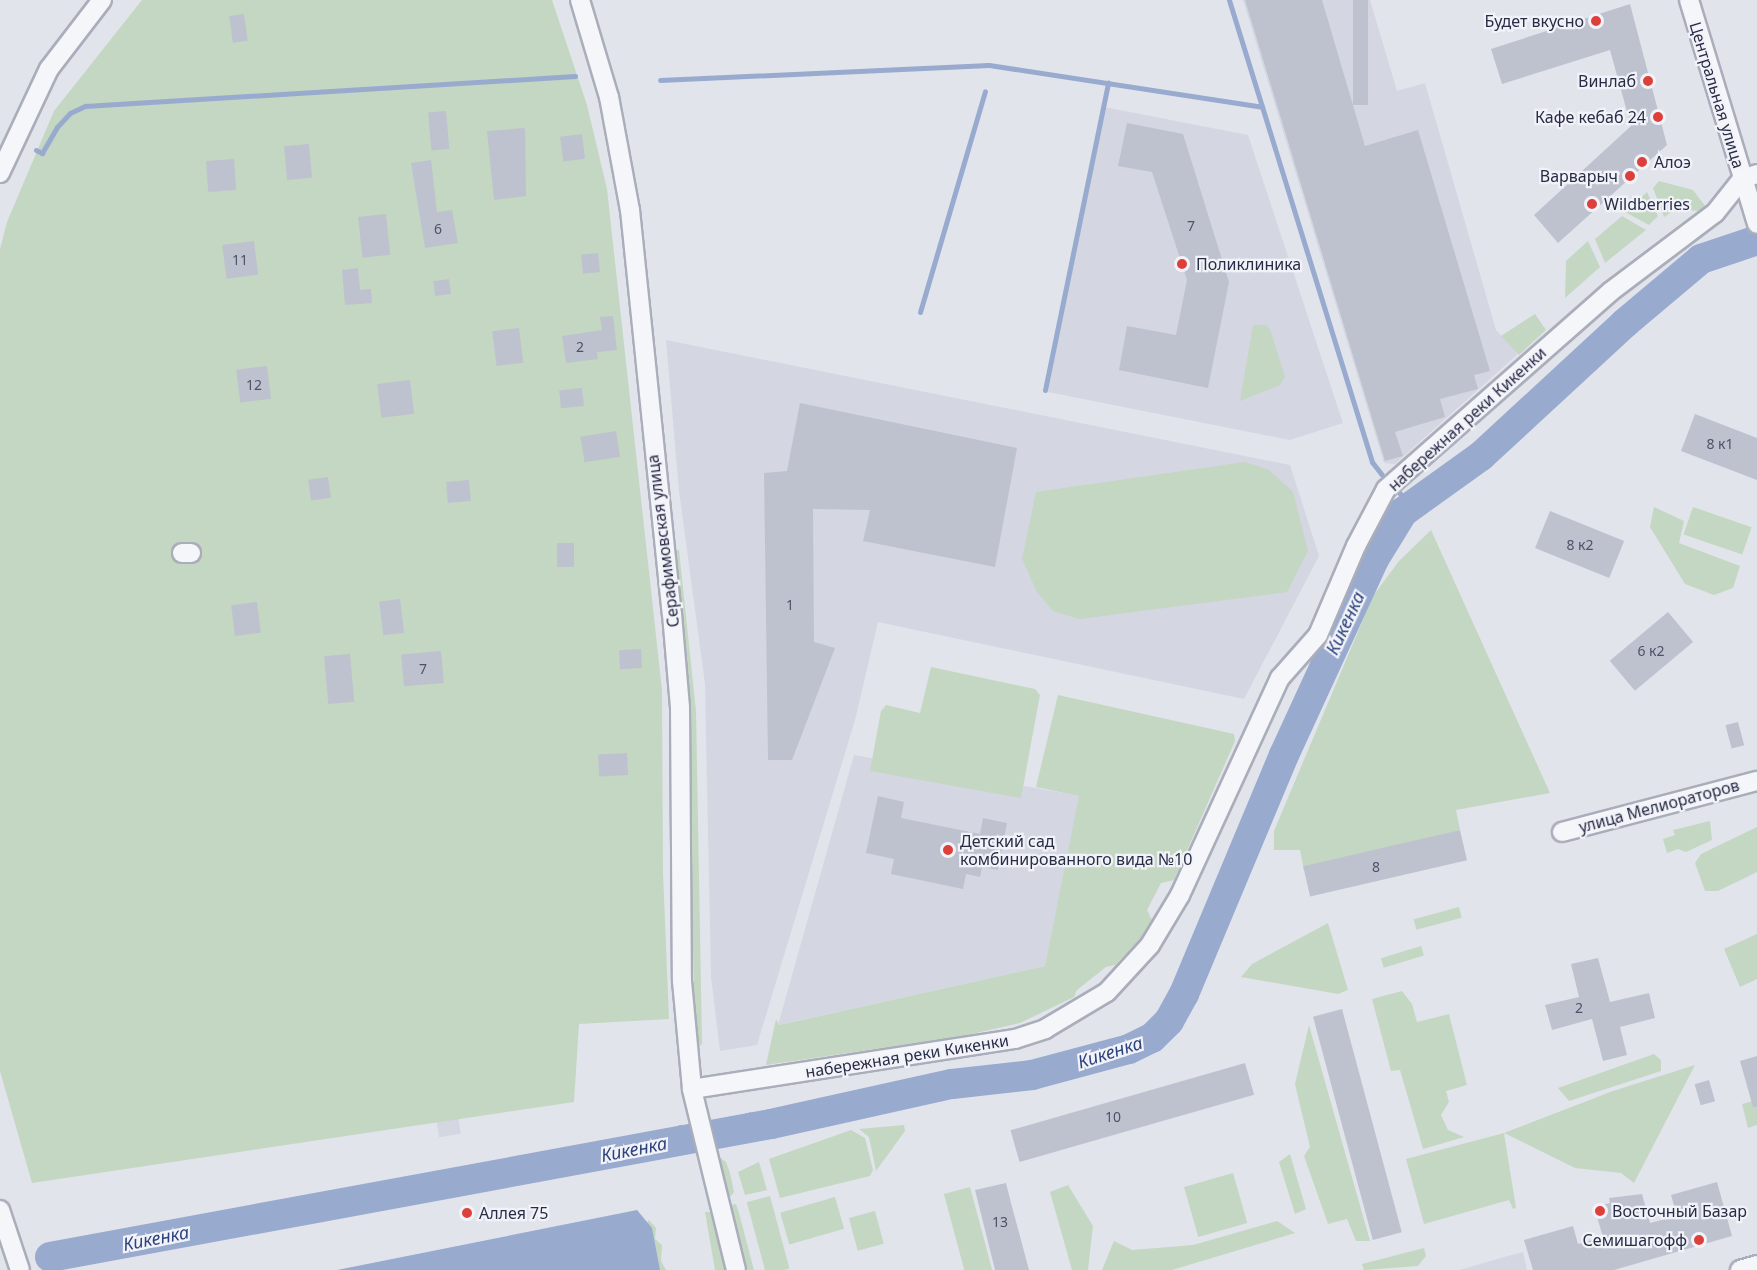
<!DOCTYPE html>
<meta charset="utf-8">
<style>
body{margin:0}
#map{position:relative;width:1757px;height:1270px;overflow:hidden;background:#e2e4ec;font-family:"Noto Sans",sans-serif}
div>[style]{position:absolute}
.built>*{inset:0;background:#d4d6e1;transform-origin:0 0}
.green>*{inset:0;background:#c3d7c2;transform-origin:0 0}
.water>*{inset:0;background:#99aacf}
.stream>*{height:5px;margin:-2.5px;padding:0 2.5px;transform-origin:2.5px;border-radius:2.5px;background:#99aacf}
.river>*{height:30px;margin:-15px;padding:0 15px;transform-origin:15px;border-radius:15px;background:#99aacf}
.building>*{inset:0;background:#bec2cf;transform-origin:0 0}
.roads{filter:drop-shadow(2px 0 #aaadba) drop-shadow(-2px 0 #aaadba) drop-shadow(0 2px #aaadba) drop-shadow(0 -2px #aaadba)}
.minor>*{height:18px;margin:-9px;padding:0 9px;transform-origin:9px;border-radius:9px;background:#f5f6f9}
.dots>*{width:16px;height:16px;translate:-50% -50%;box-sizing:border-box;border:3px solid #f2f3f9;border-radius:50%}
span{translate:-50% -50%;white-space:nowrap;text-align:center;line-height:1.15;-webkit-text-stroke:4.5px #f2f3f9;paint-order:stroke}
.number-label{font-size:14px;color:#4e5268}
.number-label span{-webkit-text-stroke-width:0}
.poi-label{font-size:16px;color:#282d46}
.right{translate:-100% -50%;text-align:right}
.left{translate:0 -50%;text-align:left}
.street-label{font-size:16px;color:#282d46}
.water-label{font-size:18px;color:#2d437e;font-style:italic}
</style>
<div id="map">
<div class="built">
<div style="clip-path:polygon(1243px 0,1370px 0,1397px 91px,1425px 83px,1496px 330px,1518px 354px,1395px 464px,1384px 463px)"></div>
<div style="clip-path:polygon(1104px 107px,1248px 135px,1343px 423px,1290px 440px,1048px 392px)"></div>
<div style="clip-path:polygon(666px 340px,1290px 465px,1319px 556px,1244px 699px,878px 622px,855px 720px,757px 1045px,720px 1051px,711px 977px,705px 684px,679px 491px)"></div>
<div style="clip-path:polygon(854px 755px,1080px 796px,1045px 966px,778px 1025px)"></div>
<div style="left:458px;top:1116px;width:18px;height:22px;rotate:81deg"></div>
<div style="clip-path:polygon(1523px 1252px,1527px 1270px,1460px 1270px,1504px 1257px)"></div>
</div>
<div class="green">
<div style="clip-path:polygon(142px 0,552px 0,587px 105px,607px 189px,662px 690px,663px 873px,669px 1019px,579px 1024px,574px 1102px,32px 1183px,0 1071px,0 249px,7px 222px,54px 111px)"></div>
<div style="clip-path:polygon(1659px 181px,1693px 190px,1706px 207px,1701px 211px,1676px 209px,1664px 217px,1653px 188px)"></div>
<div style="clip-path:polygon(1647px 192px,1658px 216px,1649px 225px,1625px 212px)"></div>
<div style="clip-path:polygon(1622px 216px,1646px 230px,1605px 263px,1595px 239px)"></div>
<div style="clip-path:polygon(1588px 241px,1600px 267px,1565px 298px,1566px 261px)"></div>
<div style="clip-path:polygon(1535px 314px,1546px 330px,1519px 355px,1501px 336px)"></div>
<div style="clip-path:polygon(1253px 325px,1266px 325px,1270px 329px,1285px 377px,1280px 385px,1240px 401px)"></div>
<div style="clip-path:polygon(1245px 462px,1269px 470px,1293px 492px,1308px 551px,1287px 592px,1080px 619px,1053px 611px,1037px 592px,1022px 559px,1036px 492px)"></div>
<div style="clip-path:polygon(1654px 507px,1684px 521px,1679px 543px,1740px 566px,1733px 588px,1714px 595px,1685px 584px,1650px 527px)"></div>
<div style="left:1693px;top:507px;width:62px;height:29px;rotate:19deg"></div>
<div style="clip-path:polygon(1431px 530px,1550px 793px,1456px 810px,1460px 830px,1304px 870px,1300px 850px,1274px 850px,1274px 831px,1373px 596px,1399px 561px)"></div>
<div style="clip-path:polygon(679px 550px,696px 711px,702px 1044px,695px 1050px,688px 690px,672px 551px)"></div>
<div style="clip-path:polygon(931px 667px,1035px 689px,1040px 695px,1021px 798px,870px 771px,881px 711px,886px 705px,920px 713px)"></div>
<div style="clip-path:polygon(1058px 695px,1234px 734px,1235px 741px,1174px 880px,1161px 883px,1147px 910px,1153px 922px,1140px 939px,1115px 965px,1106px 967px,1077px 990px,1074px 997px,1020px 1023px,963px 1036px,766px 1065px,776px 1019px,779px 1025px,1045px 966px,1079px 796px,1036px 787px)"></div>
<div style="clip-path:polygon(1710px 821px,1712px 840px,1686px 852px,1678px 849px,1667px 853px,1663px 839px,1675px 835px,1673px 830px)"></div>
<div style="clip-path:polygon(1757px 827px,1757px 872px,1718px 891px,1705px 891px,1695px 863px,1701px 854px)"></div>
<div style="left:1459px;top:907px;width:11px;height:47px;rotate:75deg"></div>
<div style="clip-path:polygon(1328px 923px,1348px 990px,1338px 994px,1241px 977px,1252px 964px)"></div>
<div style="clip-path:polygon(1757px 934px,1757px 979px,1740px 987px,1724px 949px)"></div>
<div style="left:1421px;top:946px;width:10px;height:42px;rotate:73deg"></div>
<div style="clip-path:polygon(1402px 991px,1412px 1004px,1417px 1022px,1449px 1014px,1467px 1085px,1446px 1091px,1449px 1102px,1441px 1115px,1448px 1130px,1464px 1137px,1423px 1149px,1400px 1070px,1391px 1071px,1372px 999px)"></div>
<div style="clip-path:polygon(1309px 1025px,1370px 1241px,1356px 1241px,1347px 1219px,1328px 1224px,1304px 1156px,1310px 1147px,1295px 1084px)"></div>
<div style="clip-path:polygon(1654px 1054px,1661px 1060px,1661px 1071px,1569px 1101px,1558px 1088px)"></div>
<div style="clip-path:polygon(1695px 1065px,1634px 1183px,1621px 1173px,1575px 1168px,1504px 1133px,1516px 1208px,1513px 1209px,1509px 1200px,1424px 1224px,1406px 1159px,1504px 1133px,1613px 1091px)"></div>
<div style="clip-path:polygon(1757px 1100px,1757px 1125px,1748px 1128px,1742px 1104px)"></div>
<div style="clip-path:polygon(904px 1125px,905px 1131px,876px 1171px,869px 1137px,859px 1129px)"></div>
<div style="clip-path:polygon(851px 1130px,865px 1138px,873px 1170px,870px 1176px,780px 1198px,769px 1159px)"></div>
<div style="clip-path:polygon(1290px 1154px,1306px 1209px,1295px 1214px,1279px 1162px)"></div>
<div style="clip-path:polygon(719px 1157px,726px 1162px,730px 1173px,734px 1192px,731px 1196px,727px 1197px)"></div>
<div style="clip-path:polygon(759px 1162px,767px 1190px,745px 1195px,738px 1172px)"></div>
<div style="left:1233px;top:1173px;width:52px;height:51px;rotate:74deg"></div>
<div style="clip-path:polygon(1068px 1185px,1093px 1226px,1088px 1270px,1072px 1270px,1050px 1192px)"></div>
<div style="left:970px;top:1187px;width:86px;height:27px;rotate:75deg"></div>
<div style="left:770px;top:1196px;width:75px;height:24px;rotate:75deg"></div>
<div style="left:835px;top:1197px;width:33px;height:57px;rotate:74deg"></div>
<div style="clip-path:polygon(736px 1204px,739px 1213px,754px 1270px,748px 1270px,736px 1228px,731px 1205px)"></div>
<div style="left:875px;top:1211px;width:34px;height:27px;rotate:75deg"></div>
<div style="clip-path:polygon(705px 1212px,710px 1212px,726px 1270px,715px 1270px)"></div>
<div style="clip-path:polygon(649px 1220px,656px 1228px,655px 1239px,662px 1245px,661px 1261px,666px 1270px,654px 1270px,645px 1225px)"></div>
<div style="clip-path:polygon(1277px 1221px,1295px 1233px,1172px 1270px,1102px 1270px,1114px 1241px,1132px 1250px,1193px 1245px)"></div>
<div style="clip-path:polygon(1424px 1248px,1426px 1256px,1418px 1266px,1364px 1270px,1362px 1264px)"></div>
</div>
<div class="water">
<div style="clip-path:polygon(751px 1112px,754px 1136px,741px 1138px,735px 1117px)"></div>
<div style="clip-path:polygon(637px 1210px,652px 1228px,660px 1270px,337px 1270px)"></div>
</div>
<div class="stream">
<div style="left:1229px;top:0;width:484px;rotate:72.8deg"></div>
<div style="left:1372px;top:462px;width:16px;rotate:52deg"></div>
<div style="left:660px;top:80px;width:329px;rotate:-2.6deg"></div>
<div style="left:989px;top:65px;width:276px;rotate:8.7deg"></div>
<div style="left:36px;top:150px;width:7px;rotate:27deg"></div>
<div style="left:42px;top:153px;width:30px;rotate:-60deg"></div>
<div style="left:57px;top:127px;width:19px;rotate:-47deg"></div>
<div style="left:70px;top:113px;width:17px;rotate:-25deg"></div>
<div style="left:85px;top:106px;width:491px;rotate:-3.5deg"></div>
<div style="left:920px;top:312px;width:230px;rotate:-73.6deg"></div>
<div style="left:1045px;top:390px;width:314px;rotate:-78.4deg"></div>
<div style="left:1393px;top:486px;width:26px;rotate:47deg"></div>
<div style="left:680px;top:1127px;width:11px;rotate:85deg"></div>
</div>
<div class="river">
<div style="left:50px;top:1257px;width:733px;rotate:-10.45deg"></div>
<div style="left:771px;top:1124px;width:185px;rotate:-12.5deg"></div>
<div style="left:952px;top:1084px;width:81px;rotate:-6.4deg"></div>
<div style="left:1032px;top:1075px;width:100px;rotate:-15deg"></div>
<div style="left:1129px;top:1049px;width:25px;rotate:-26deg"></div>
<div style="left:1152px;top:1038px;width:24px;rotate:-45deg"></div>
<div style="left:1169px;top:1021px;width:31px;rotate:-61deg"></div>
<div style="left:1184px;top:994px;width:259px;rotate:-67.3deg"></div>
<div style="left:1284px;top:755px;width:216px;rotate:-65.3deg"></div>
<div style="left:1374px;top:559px;width:55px;rotate:-58.3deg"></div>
<div style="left:1403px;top:512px;width:96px;rotate:-35.7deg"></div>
<div style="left:1481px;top:456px;width:196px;rotate:-42.7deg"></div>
<div style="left:1625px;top:323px;width:99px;rotate:-40.1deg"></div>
<div style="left:1701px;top:259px;width:59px;rotate:-18.7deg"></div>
</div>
<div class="building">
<div style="clip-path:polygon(1245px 0,1322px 0,1365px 146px,1418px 130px,1490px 371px,1474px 375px,1478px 389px,1440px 399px,1445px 417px,1395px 432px,1403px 456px,1385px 461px)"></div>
<div style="left:1353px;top:0;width:15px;height:105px"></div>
<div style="clip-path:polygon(1630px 4px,1667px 145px,1558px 243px,1534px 215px,1631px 126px,1610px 50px,1502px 84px,1491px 49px)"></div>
<div style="left:244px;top:14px;width:27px;height:15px;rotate:82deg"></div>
<div style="left:446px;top:111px;width:38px;height:18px;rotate:85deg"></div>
<div style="clip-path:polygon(1127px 123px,1183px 134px,1229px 282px,1208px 388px,1119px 370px,1127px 326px,1176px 335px,1187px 280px,1152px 172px,1118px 166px)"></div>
<div style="clip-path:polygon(525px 128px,526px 196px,494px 200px,487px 131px)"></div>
<div style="left:582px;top:134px;width:25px;height:22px;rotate:83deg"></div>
<div style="left:309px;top:144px;width:34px;height:25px;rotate:85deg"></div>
<div style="left:234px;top:159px;width:31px;height:28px;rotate:86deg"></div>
<div style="clip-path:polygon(431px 160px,437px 212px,452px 210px,458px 243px,425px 248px,411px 163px)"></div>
<div style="left:386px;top:214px;width:41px;height:28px;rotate:84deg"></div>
<div style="left:254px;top:241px;width:34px;height:32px;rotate:83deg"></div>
<div style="left:598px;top:253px;width:19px;height:17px;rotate:84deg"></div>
<div style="clip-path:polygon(358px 268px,360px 290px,371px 289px,372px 303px,345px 305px,342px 270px)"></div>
<div style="left:449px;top:279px;width:15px;height:16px;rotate:82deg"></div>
<div style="clip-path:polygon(613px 316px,617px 350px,597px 352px,598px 359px,566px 363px,562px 336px,602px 330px,600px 317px)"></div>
<div style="left:519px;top:328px;width:35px;height:27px;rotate:83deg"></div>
<div style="left:267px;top:366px;width:33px;height:31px;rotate:83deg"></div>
<div style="left:410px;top:380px;width:34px;height:33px;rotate:83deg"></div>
<div style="left:582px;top:388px;width:18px;height:23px;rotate:84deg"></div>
<div style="clip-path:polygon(800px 403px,1017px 448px,995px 567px,863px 541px,870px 510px,813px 509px,814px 642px,835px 648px,792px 760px,768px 760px,764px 473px,787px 471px)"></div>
<div style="clip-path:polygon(1695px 414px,1757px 438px,1757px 480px,1681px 451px)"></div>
<div style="left:616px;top:431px;width:26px;height:36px;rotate:81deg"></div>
<div style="left:328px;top:477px;width:21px;height:20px;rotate:82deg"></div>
<div style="left:469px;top:480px;width:21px;height:23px;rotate:85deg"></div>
<div style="left:1550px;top:511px;width:80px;height:40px;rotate:22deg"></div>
<div style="left:557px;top:543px;width:17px;height:24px"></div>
<div style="left:400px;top:599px;width:34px;height:21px;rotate:83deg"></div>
<div style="left:257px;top:602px;width:31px;height:26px;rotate:83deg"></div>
<div style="left:1668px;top:612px;width:39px;height:76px;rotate:50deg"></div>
<div style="left:641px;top:649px;width:19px;height:22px;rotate:87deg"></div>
<div style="left:441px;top:651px;width:32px;height:40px;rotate:85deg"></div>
<div style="left:350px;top:654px;width:48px;height:26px;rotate:85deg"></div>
<div style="left:1738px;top:722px;width:24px;height:13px;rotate:75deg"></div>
<div style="left:627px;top:753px;width:22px;height:29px;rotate:87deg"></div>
<div style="clip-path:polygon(878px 796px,904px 802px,901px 818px,980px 834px,983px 818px,1007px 823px,998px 870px,982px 867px,980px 877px,966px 874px,963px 889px,891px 874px,894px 859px,866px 853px)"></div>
<div style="left:1460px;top:830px;width:31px;height:161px;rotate:77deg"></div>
<div style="clip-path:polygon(1598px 958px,1610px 1002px,1649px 993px,1655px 1018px,1620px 1027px,1627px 1055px,1603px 1061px,1592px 1019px,1552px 1030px,1545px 1005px,1579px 997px,1571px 964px)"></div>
<div style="left:1342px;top:1009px;width:231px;height:30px;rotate:75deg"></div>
<div style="clip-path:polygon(1757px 1056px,1757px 1107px,1753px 1107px,1740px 1061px)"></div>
<div style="left:1245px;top:1063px;width:33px;height:244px;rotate:74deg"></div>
<div style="left:1709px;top:1080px;width:22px;height:15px;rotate:74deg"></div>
<div style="clip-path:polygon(1717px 1182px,1732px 1236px,1614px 1270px,1533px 1270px,1524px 1240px,1573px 1226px,1578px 1244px,1603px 1237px,1594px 1207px,1610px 1203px,1609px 1198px,1642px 1194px,1650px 1223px,1677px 1216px,1671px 1195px)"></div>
<div style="clip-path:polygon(1006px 1183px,1011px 1203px,1029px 1270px,995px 1270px,975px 1190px)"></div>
</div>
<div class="roads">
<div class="minor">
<div style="left:580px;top:0;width:101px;rotate:73.4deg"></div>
<div style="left:609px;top:97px;width:115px;rotate:79.5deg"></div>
<div style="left:630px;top:210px;width:406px;rotate:84.1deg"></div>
<div style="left:672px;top:614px;width:93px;rotate:85.1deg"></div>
<div style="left:680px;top:707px;width:274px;rotate:89.6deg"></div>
<div style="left:682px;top:981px;width:108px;rotate:84.7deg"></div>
<div style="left:1689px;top:0;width:234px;rotate:73.1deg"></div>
<div style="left:0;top:173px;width:115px;rotate:-64.8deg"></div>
<div style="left:49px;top:69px;width:87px;rotate:-52.5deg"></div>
<div style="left:182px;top:553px;width:9px"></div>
<div style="left:1562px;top:832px;width:202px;rotate:-14.7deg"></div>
<div style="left:0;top:1210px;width:63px;rotate:71.6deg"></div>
<div style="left:736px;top:1270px;width:186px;rotate:-103.7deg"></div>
<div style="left:692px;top:1089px;width:327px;rotate:-8.8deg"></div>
<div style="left:1015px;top:1039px;width:32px;rotate:-18deg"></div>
<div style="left:1045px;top:1029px;width:72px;rotate:-30.8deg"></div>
<div style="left:1107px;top:992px;width:64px;rotate:-47.5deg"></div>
<div style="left:1150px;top:945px;width:58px;rotate:-59deg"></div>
<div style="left:1180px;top:895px;width:239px;rotate:-65.3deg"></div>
<div style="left:1280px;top:678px;width:57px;rotate:-48.5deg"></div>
<div style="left:1318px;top:635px;width:97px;rotate:-66.9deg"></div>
<div style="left:1356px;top:546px;width:64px;rotate:-62.2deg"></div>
<div style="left:1386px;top:489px;width:298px;rotate:-41.3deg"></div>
<div style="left:1610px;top:292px;width:131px;rotate:-37deg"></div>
<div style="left:1715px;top:213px;width:43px;rotate:-51.5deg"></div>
<div style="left:1742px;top:179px;width:16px;rotate:-18deg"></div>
<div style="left:1740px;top:1270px;width:18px;rotate:-16deg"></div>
</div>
</div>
<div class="dots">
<div style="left:1596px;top:21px;background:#dd403b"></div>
<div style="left:1648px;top:81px;background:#dd403b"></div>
<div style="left:1658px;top:117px;background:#dd403b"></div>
<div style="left:1642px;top:162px;background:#dd403b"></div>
<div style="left:1630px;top:176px;background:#dd403b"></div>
<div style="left:1592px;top:204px;background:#dd403b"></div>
<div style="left:1182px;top:264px;background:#dd403b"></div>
<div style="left:948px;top:850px;background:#dd403b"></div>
<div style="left:1600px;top:1211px;background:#dd403b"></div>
<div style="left:467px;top:1213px;background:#dd403b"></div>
<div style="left:1699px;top:1240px;background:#dd403b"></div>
</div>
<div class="number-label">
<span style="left:1191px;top:226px">7</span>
<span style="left:438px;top:229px">6</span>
<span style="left:240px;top:260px">11</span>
<span style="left:580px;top:347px">2</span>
<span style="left:254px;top:385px">12</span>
<span style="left:1720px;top:444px">8 к1</span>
<span style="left:1580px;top:545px">8 к2</span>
<span style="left:790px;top:605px">1</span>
<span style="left:1651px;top:651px">6 к2</span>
<span style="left:423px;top:669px">7</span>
<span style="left:1376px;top:867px">8</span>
<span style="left:1579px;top:1008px">2</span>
<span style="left:1113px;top:1117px">10</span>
<span style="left:1000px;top:1222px">13</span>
</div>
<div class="poi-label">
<span class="right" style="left:1584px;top:21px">Будет вкусно</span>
<span class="right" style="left:1636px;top:81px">Винлаб</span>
<span class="right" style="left:1646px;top:117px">Кафе кебаб 24</span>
<span class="left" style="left:1654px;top:162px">Алоэ</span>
<span class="right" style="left:1618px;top:176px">Варварыч</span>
<span class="left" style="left:1604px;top:204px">Wildberries</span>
<span class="left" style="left:1196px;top:264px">Поликлиника</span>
<span class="left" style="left:960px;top:850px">Детский сад<br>комбинированного вида №10</span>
<span class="left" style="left:1612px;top:1211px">Восточный Базар</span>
<span class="left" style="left:479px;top:1213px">Аллея 75</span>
<span class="right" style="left:1687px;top:1240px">Семишагофф</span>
</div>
<div class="street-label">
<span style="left:1717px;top:95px;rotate:73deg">Центральная улица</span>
<span style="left:1467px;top:419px;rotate:-42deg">набережная реки Кикенки</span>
<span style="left:663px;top:541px;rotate:-97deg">Серафимовская улица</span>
<span style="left:1659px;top:806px;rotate:-15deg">улица Мелиораторов</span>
<span style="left:907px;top:1056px;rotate:-9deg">набережная реки Кикенки</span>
</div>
<div class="water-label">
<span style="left:1345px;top:623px;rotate:-65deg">Кикенка</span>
<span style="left:1110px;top:1052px;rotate:-18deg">Кикенка</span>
<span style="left:634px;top:1149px;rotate:-11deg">Кикенка</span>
<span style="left:156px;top:1238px;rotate:-11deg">Кикенка</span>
</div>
</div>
